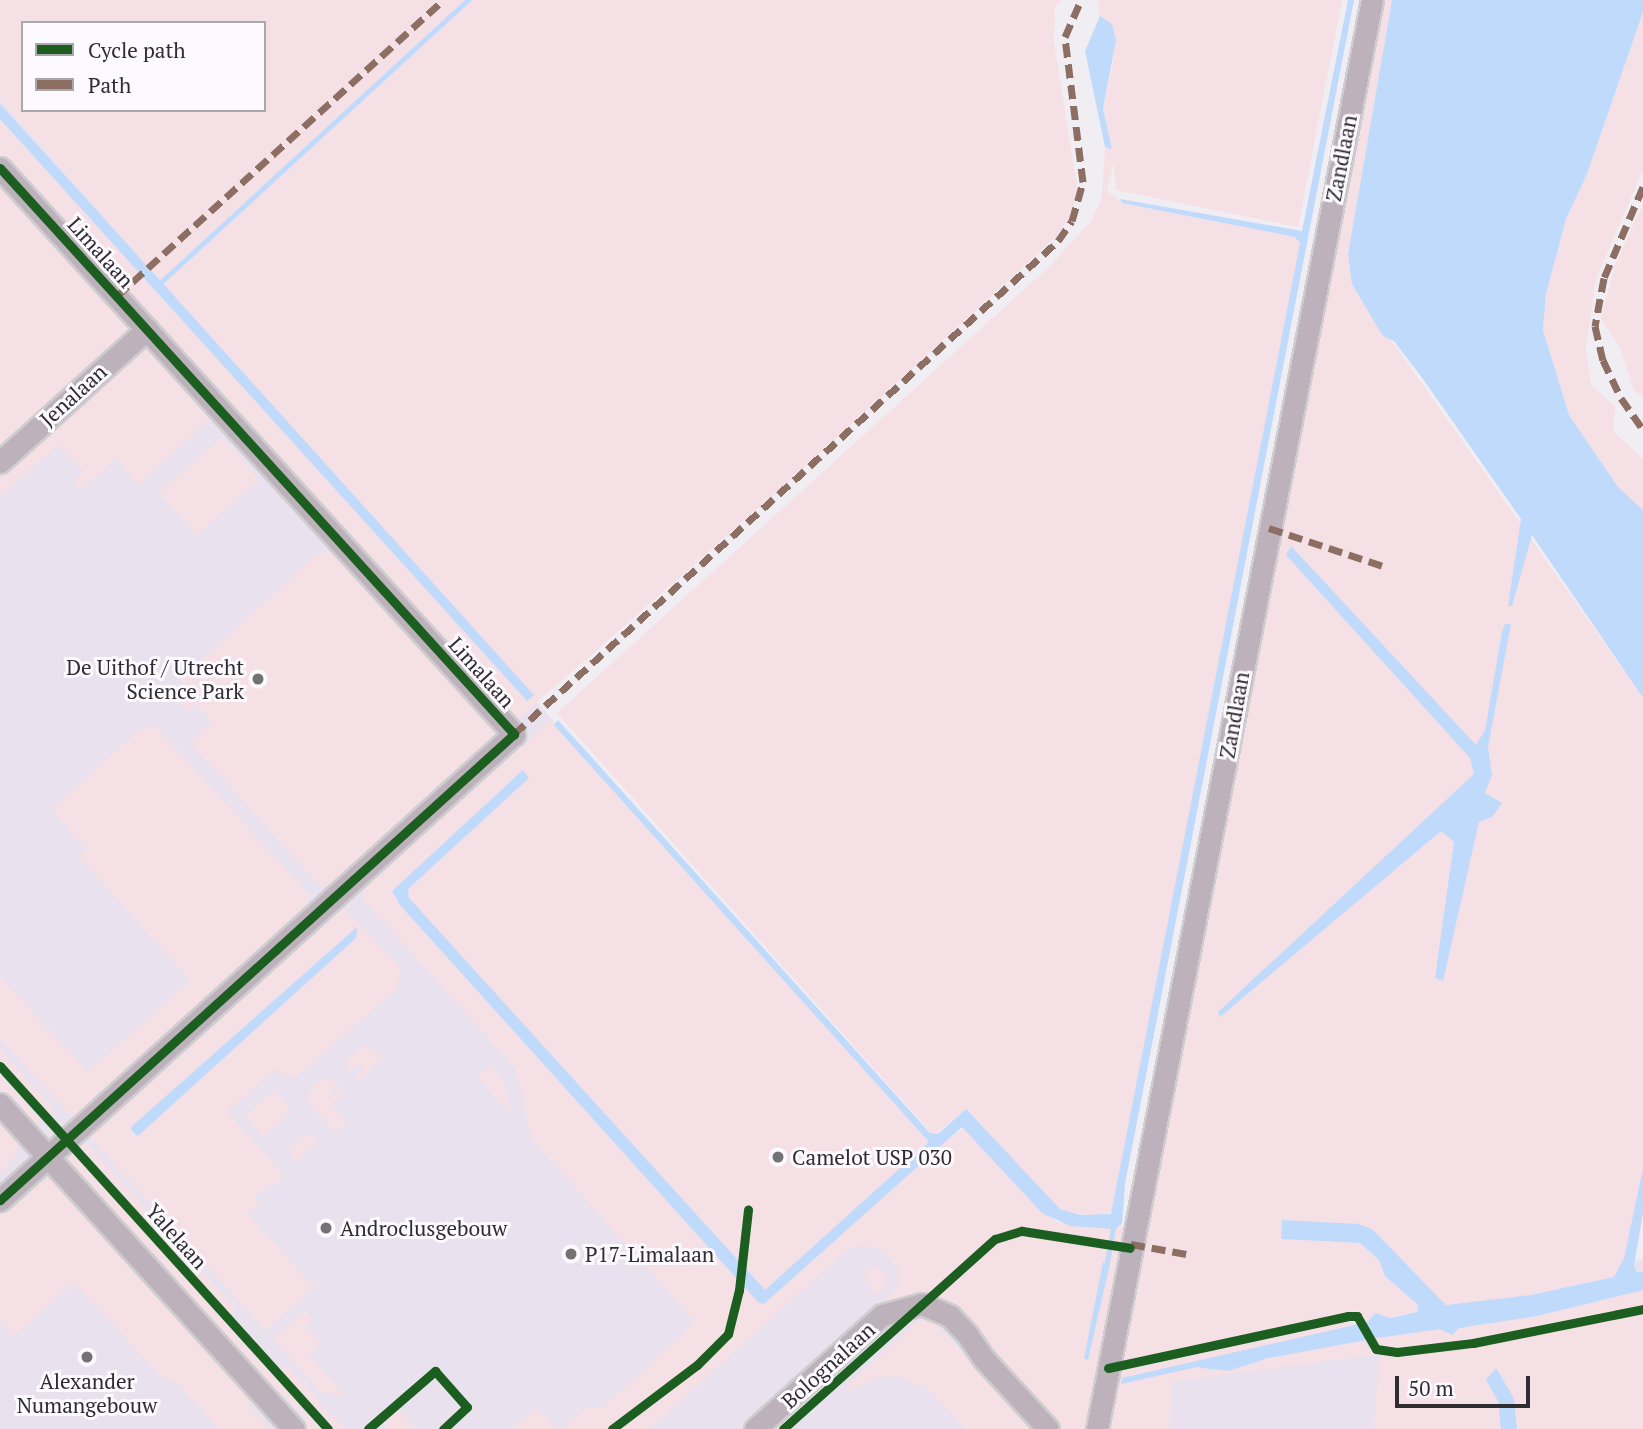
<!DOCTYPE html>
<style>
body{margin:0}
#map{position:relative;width:1643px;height:1429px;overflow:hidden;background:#f1eef3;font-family:"PT Serif",serif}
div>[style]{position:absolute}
.built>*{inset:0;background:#e9e2ee}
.green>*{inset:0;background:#f5e0e6;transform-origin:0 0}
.water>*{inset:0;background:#c0dafb}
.stream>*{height:5px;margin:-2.5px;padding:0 2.5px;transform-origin:2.5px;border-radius:2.5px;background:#c0dafb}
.roads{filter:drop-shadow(2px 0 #cecccf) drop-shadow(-2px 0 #cecccf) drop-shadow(0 2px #cecccf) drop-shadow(0 -2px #cecccf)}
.street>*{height:21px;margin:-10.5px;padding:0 10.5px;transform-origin:10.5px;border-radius:10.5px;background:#bdb2bb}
.quiet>*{height:7px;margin-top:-3.5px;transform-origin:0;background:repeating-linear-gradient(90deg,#8d6e63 0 14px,transparent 0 21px)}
.cycleway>*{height:9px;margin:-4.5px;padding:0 4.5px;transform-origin:4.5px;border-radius:4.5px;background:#1b5e20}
.dots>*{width:19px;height:19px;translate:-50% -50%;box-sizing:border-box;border:4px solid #fcfafe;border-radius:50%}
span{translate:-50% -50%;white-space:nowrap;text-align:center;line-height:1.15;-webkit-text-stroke:6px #fcfafe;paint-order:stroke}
.street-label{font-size:21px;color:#302d31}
.poi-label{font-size:21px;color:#302d31}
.right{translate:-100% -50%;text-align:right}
.left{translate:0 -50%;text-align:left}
.legend{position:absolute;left:21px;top:21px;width:245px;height:91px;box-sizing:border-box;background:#fcfafe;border:2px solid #aaa8ac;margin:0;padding:9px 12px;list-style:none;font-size:21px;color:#302d31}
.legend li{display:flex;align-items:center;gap:14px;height:35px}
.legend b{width:35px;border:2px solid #aaa8ac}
.scale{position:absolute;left:1395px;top:1376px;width:135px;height:32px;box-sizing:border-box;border:4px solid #302d31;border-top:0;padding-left:9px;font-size:21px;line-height:24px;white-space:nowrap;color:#302d31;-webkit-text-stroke:5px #fcfafe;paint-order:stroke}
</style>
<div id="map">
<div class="built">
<div style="clip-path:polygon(0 99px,1132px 1371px,1471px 1308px,1643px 1259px,1643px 1429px,0 1429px)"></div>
</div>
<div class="green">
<div style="clip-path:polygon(evenodd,0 0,1062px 0,1055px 6px,1054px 42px,1078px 192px,1068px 221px,1055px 238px,769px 499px,517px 720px,510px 720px,0 156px,0 119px,166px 303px,195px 320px,0 98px,0 0,23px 23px,264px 23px,264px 110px,23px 110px,23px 23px)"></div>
<div style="clip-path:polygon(1098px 0,1342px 0,1298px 227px,1116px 190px,1114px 161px,1107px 191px,1122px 203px,1295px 237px,1300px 243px,1113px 1211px,1099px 1216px,1067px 1212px,1055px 1205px,966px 1109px,934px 1136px,557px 713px,1050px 266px,1091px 221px,1102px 198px,1105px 147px,1112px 148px,1103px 109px,1114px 57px,1112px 24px,1100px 16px)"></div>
<div style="clip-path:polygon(1384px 0,1392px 0,1348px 254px,1352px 284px,1643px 698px,1643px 1168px,1624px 1258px,1614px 1277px,1531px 1295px,1446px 1305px,1372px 1229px,1283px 1220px,1281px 1239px,1360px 1243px,1379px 1260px,1385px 1276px,1418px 1305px,1417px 1312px,1366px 1323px,1357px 1311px,1126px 1360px,1118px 1354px,1176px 1047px)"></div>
<div style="clip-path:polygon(1643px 12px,1643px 170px,1596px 279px,1586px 348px,1591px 385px,1615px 406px,1613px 431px,1643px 459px,1643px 510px,1618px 487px,1569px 415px,1543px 330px,1546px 294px,1566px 219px,1587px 174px)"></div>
<div style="clip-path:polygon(0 181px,131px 327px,129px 336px,0 453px)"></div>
<div style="clip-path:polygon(1643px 204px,1643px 397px,1633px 389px,1620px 347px,1601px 319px,1615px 265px)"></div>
<div style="clip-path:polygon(140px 348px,155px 351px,210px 419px,139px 484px,116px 459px,82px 490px,73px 481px,83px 471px,58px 445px,0 496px,0 474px)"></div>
<div style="left:222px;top:437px;width:57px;height:84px;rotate:49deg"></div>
<div style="clip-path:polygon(329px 551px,339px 555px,495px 728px,494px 741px,332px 887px,321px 886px,309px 874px,191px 743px,212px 721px,196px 705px,189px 711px,179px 700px,190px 690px,180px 679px,317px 554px)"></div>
<div style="clip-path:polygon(550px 719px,935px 1149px,965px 1127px,1057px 1222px,1092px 1228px,1129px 1227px,1091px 1429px,1059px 1429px,958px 1314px,875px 1311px,897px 1288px,898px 1268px,883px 1251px,868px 1246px,848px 1249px,649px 1429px,563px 1429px,587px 1407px,601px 1409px,695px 1322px,531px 1138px,516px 1069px,364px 900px,361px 891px,364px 882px,516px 744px,525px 745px)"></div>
<div style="clip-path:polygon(154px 725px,307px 892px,311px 906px,75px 1120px,0 1038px,0 977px,88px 1072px,190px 980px,79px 857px,86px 850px,52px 809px,136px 732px)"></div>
<div style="clip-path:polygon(344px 909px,401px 968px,398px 987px,296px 1078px,274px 1070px,230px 1109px,231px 1117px,283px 1174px,276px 1187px,272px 1184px,254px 1197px,259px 1203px,247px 1214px,314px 1287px,266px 1331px,86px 1133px,327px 914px)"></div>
<div style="clip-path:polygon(365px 1044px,384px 1057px,358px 1081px,355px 1078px,363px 1069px,358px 1064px,349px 1072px,345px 1062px)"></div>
<div style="clip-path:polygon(0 1049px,54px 1109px,49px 1114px,0 1059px)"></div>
<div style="clip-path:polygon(459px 1057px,478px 1077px,490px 1066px,503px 1080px,511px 1114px)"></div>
<div style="clip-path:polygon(0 1075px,41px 1120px,35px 1126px,0 1089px)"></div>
<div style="clip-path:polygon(326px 1077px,339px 1082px,329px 1091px,334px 1096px,344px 1088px,347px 1091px,331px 1105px,347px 1122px,335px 1133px,306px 1099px,314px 1085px)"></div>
<div style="left:274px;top:1090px;width:27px;height:39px;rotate:48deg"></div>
<div style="clip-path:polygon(0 1117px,19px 1139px,16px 1156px,0 1173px)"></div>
<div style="clip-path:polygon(305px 1134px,319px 1140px,294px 1163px,288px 1150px)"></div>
<div style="left:81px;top:1137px;width:232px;height:7px;rotate:48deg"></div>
<div style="clip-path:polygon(70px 1150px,321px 1429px,309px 1429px,304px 1417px,285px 1396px,278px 1396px,67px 1162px)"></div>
<div style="clip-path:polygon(50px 1175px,255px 1398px,248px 1405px,270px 1429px,219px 1429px,178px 1383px,161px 1377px,74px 1282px,13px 1337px,0 1323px,0 1211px,37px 1177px)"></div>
<div style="clip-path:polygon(871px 1266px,882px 1269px,887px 1280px,880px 1293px,872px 1295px,872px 1285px,865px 1284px,866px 1270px)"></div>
<div style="clip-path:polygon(1643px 1290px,1643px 1429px,1517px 1429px,1514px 1399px,1498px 1368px,1486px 1378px,1498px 1401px,1501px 1429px,1373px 1429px,1380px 1354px,1173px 1382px,1169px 1429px,1101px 1429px,1115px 1371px,1125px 1366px,1346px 1320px,1357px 1325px,1122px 1378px,1121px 1383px,1197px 1367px,1210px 1371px,1250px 1366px,1268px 1358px,1364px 1341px,1367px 1348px,1380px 1354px,1372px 1339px,1440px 1329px,1452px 1335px,1459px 1328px,1537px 1316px)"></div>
<div style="clip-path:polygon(304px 1310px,312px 1319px,305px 1326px,321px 1344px,309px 1356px,344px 1395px,320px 1391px,273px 1339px)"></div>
<div style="clip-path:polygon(929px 1320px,935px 1323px,1030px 1429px,966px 1429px,927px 1388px,898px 1376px,877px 1377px,851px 1391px,847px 1386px,917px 1322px)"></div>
<div style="clip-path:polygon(287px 1366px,345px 1429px,335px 1429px,282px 1370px)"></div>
<div style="clip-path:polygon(537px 1407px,557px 1429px,513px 1429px)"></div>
<div style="clip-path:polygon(398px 1409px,416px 1429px,389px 1429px,384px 1423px)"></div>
</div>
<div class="water">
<div style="clip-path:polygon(1348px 0,1354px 0,1125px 1184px,1122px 1224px,1115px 1229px,1070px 1226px,1042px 1213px,962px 1127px,764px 1304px,758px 1302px,400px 905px,392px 891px,523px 770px,529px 778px,408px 889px,409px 898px,765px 1290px,929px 1142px,554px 725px,558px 720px,930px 1133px,938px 1134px,966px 1109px,1060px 1209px,1081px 1215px,1111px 1214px,1300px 243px,1295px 237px,1122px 203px,1120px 199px,1302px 231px)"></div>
<div style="clip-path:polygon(1392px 0,1643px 0,1643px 12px,1587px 174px,1566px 219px,1546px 294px,1543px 330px,1569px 415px,1618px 487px,1643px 510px,1643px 698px,1532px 535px,1512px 606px,1508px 606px,1521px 519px,1423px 379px,1394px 341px,1383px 336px,1352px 284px,1348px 254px)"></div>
<div style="clip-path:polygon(1100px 16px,1112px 24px,1116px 40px,1103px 109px,1112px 149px,1105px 147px,1085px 51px)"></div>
<div style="clip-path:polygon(0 104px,148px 267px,534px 695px,527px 701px,518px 691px,0 119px)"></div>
<div style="clip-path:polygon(1291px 546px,1476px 745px,1485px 730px,1502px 632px,1505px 624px,1511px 624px,1488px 747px,1492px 775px,1485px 793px,1502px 803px,1493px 816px,1479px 822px,1443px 981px,1435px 978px,1454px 842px,1441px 831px,1220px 1017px,1218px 1012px,1474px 774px,1470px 758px,1286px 555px)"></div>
<div style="clip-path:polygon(357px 927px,356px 938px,138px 1136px,132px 1131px,131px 1127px)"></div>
<div style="clip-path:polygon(1643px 1168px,1643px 1213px,1634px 1266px,1637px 1272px,1643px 1272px,1643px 1290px,1537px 1316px,1459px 1328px,1452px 1335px,1440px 1329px,1377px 1338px,1268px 1358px,1228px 1371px,1197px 1367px,1121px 1384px,1122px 1378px,1368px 1322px,1375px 1313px,1391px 1318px,1417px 1312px,1418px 1305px,1385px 1276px,1379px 1260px,1360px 1243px,1281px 1239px,1282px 1220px,1358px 1224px,1372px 1229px,1446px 1305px,1531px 1295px,1614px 1277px,1624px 1258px)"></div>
<div style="clip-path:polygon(1103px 1262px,1110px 1264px,1088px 1360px,1084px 1358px)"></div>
<div style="clip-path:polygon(1496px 1368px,1514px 1399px,1517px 1429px,1501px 1429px,1498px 1401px,1486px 1380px)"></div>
</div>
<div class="stream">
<div style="left:161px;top:282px;width:417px;rotate:-42.6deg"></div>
<div style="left:1107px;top:1262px;width:34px;rotate:-80deg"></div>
</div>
<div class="roads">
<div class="street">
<div style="left:0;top:168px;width:765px;rotate:47.76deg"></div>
<div style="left:514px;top:734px;width:694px;rotate:137.8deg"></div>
<div style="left:0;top:462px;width:198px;rotate:-42.1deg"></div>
<div style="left:0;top:1104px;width:438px;rotate:47.9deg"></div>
<div style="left:755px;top:1429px;width:171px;rotate:-41.9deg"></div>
<div style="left:882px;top:1315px;width:41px;rotate:-15.4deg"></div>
<div style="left:922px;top:1304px;width:30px;rotate:23deg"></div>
<div style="left:950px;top:1316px;width:25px;rotate:47deg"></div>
<div style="left:967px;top:1334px;width:30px;rotate:56deg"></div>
<div style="left:984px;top:1359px;width:95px;rotate:47.6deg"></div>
<div style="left:1097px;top:1429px;width:1455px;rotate:-79.11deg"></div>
</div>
</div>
<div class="quiet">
<div style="left:1643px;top:187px;width:99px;rotate:113.2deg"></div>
<div style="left:1604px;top:278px;width:49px;rotate:100.6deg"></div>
<div style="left:1595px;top:326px;width:35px;rotate:77deg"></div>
<div style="left:1603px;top:360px;width:42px;rotate:64.7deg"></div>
<div style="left:1621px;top:398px;width:38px;rotate:55deg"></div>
<div style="left:117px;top:296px;width:440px;rotate:-42.2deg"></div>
<div style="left:1269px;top:528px;width:123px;rotate:18.4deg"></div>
<div style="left:514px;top:734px;width:734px;rotate:-42.18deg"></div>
<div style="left:1058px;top:241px;width:24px;rotate:-55deg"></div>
<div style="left:1072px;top:221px;width:41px;rotate:-74.2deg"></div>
<div style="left:1083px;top:182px;width:146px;rotate:-97.1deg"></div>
<div style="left:1065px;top:37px;width:40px;rotate:-66.6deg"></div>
<div style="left:1131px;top:1244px;width:62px;rotate:10.2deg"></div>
</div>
<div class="cycleway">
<div style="left:0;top:168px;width:765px;rotate:47.76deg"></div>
<div style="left:514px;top:734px;width:694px;rotate:137.8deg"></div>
<div style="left:0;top:1066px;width:489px;rotate:47.9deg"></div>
<div style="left:1108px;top:1368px;width:246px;rotate:-12.2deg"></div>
<div style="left:1348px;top:1316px;width:9px"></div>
<div style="left:1357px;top:1316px;width:38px;rotate:60deg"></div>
<div style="left:1376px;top:1349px;width:21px;rotate:8deg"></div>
<div style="left:1397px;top:1352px;width:77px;rotate:-6.8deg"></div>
<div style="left:1473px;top:1343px;width:173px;rotate:-11.3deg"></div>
<div style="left:368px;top:1429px;width:89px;rotate:-40.9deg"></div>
<div style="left:435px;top:1371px;width:48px;rotate:48.4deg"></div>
<div style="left:467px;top:1407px;width:33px;rotate:137deg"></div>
<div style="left:612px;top:1429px;width:106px;rotate:-37deg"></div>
<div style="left:697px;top:1365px;width:44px;rotate:-45deg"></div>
<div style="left:728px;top:1334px;width:45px;rotate:-76deg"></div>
<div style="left:739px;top:1290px;width:81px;rotate:-83.6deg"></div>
<div style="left:783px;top:1429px;width:285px;rotate:-41.9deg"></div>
<div style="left:995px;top:1239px;width:28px;rotate:-17deg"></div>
<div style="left:1022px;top:1231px;width:109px;rotate:8.9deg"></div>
</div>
<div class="dots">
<div style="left:258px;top:679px;background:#747175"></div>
<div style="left:778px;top:1157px;background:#747175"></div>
<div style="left:326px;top:1228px;background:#747175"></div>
<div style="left:571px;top:1254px;background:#747175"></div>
<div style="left:87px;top:1357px;background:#747175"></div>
</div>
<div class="street-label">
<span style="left:1341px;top:158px;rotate:-79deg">Zandlaan</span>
<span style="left:101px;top:252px;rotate:48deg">Limalaan</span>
<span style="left:73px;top:395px;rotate:-42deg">Jenalaan</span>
<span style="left:482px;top:672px;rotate:48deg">Limalaan</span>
<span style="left:1234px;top:715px;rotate:-80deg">Zandlaan</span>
<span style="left:177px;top:1236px;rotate:48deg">Yalelaan</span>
<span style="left:828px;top:1365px;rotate:-42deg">Bolognalaan</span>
</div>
<div class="poi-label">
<span class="right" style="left:244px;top:679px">De Uithof / Utrecht<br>Science Park</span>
<span class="left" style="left:792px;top:1157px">Camelot USP 030</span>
<span class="left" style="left:340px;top:1228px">Androclusgebouw</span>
<span class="left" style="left:585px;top:1254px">P17-Limalaan</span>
<span style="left:87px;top:1393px">Alexander<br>Numangebouw</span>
</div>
<ul class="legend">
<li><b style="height:9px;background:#1b5e20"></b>Cycle path</li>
<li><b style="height:9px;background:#8d6e63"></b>Path</li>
</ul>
<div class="scale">50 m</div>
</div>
